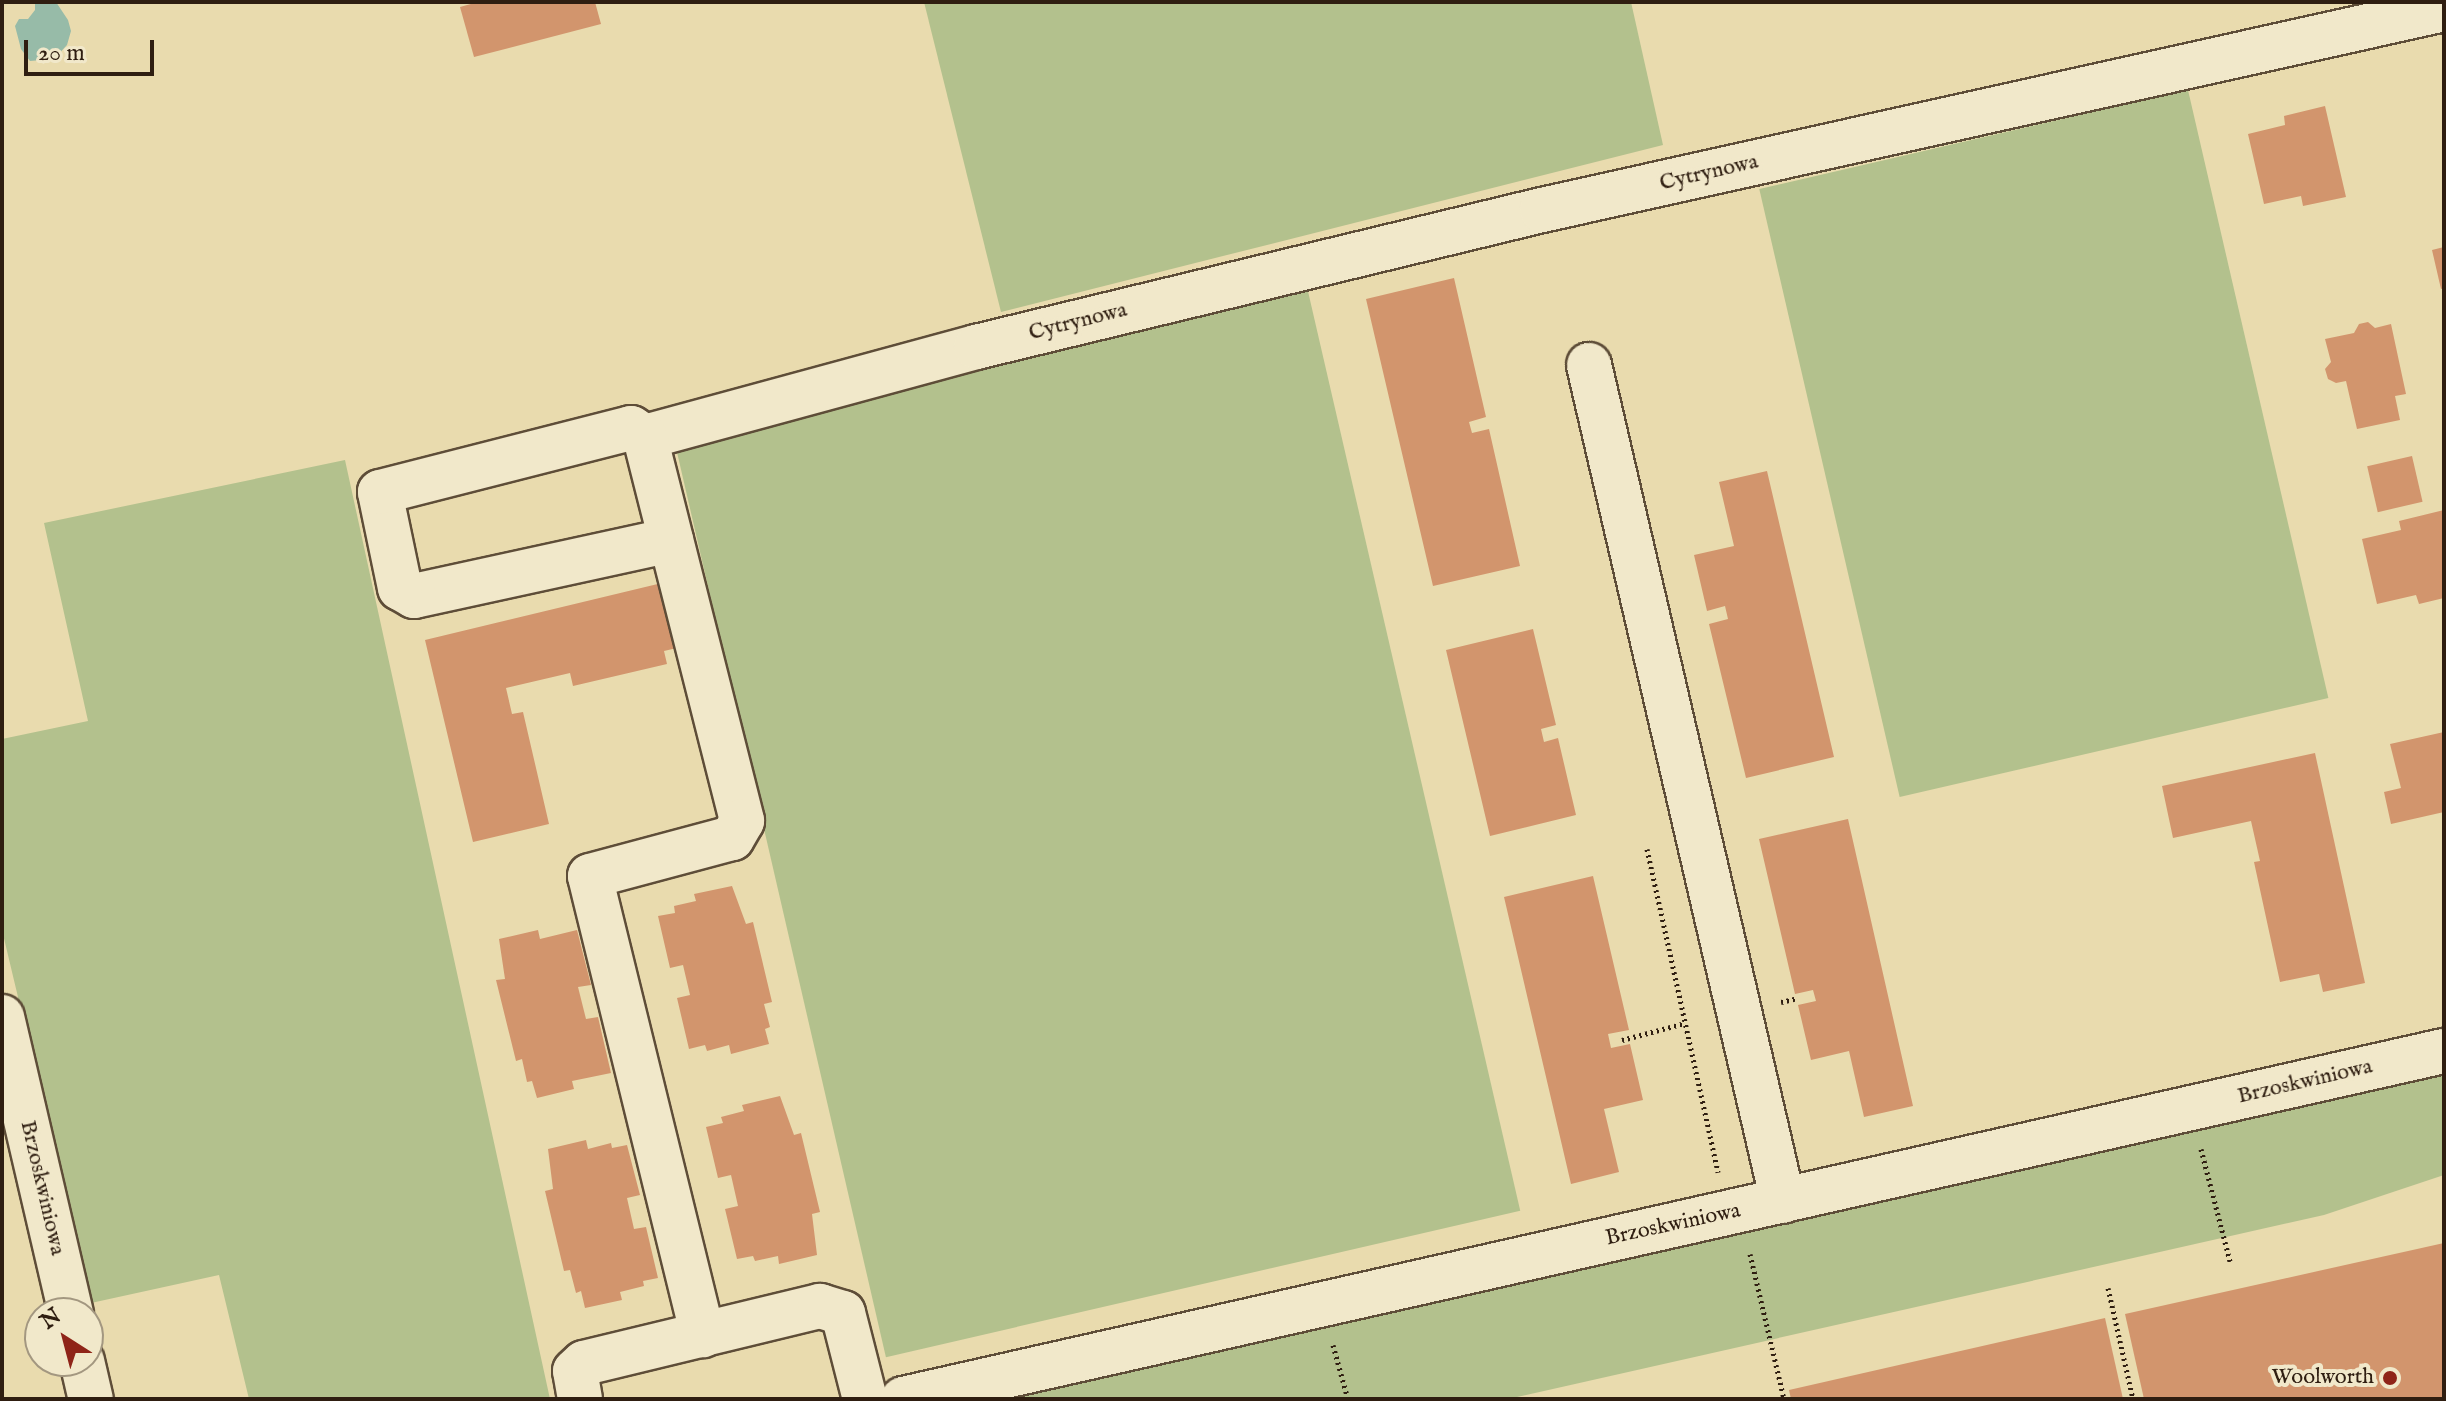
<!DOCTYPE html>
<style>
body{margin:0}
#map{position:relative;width:2446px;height:1401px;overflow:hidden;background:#e9dbae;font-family:"IM FELL English",serif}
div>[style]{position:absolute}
.green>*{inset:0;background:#b3c18d;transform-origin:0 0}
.water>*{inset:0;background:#97bba8}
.building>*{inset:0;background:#d2956d;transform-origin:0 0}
.path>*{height:5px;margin-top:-2.5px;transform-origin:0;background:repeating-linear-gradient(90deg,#2f1e11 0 2px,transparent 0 6px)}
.roads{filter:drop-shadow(2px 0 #5e4d38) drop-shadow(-2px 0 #5e4d38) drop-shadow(0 2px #5e4d38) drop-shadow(0 -2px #5e4d38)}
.minor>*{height:44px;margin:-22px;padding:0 22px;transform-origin:22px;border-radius:22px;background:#f1e8ca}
.dots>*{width:22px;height:22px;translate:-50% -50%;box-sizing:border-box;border:4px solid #f1e8ca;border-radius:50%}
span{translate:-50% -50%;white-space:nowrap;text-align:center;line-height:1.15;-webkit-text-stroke:8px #f1e8ca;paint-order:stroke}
.street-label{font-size:22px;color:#2f1e11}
.poi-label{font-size:22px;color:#2f1e11}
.right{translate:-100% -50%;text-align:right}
.frame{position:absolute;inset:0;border:4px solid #2f1e11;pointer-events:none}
.north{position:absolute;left:24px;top:1297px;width:80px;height:80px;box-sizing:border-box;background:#f1e8ca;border:2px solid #a39780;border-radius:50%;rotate:324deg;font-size:22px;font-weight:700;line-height:32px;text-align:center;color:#2f1e11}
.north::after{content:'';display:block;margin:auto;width:28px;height:36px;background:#8f2418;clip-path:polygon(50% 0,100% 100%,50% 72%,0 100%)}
.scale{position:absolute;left:24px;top:40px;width:130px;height:36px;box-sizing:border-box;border:4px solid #2f1e11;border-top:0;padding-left:10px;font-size:24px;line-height:28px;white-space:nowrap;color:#2f1e11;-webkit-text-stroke:6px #f1e8ca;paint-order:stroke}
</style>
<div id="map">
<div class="green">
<div style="clip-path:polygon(924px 2px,1631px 2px,1663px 145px,1001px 312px)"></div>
<div style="left:2188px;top:90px;width:624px;height:440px;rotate:77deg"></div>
<div style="left:1307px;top:287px;width:948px;height:651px;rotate:77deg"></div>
<div style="clip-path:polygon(345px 460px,550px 1399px,249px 1399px,219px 1275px,91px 1303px,2px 930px,2px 739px,88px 721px,44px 523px)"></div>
<div style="clip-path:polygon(2444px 1072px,2444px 1175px,2324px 1215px,1508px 1399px,992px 1399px)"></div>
</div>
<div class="water">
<div style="clip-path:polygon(35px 2px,56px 2px,68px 20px,71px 31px,67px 45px,54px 59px,30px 61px,21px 49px,15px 26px,19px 19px,28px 19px,35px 10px)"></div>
</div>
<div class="building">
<div style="clip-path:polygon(478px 2px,595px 2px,601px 24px,474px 57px,460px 7px)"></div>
<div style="clip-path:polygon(2325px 106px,2346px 197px,2303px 206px,2301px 196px,2264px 204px,2248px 134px,2285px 125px,2284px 116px)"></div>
<div style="clip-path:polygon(2444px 247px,2444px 288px,2441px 289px,2432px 250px)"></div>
<div style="clip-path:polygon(1454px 278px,1486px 417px,1469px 422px,1472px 433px,1489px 429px,1520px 566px,1433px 586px,1366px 299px)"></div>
<div style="clip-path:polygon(2368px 322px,2375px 328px,2391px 324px,2406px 394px,2395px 396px,2400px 420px,2357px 429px,2346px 381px,2336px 383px,2328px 379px,2325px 369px,2331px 362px,2325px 339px,2354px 333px,2359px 324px)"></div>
<div style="left:2412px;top:456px;width:47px;height:46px;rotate:77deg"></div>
<div style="clip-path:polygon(1767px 471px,1834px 757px,1746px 778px,1709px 624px,1728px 619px,1725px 606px,1707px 611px,1694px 555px,1734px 546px,1719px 482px)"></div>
<div style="clip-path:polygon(2444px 510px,2444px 598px,2419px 604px,2416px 595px,2377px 604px,2362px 539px,2401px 530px,2399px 521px)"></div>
<div style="clip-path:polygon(666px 582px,681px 647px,664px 651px,667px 664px,573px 686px,570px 673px,506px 688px,512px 714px,523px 712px,549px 824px,473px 842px,425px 640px)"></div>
<div style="clip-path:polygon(1533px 629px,1556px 725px,1541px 729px,1544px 742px,1558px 738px,1576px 815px,1490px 836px,1446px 650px)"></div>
<div style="clip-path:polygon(2444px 732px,2444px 812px,2391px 824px,2384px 792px,2401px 788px,2390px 744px)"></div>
<div style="clip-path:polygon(2315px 753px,2365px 983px,2323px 992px,2319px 974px,2280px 982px,2254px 862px,2260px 861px,2251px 821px,2173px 838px,2162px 786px)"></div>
<div style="clip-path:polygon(1848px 819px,1913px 1106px,1864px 1117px,1849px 1051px,1811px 1060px,1798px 1005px,1816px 1001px,1813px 990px,1795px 994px,1759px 839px)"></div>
<div style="clip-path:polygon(1593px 876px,1629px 1030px,1608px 1034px,1611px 1048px,1630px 1044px,1643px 1100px,1604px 1109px,1619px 1172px,1571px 1184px,1504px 897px)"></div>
<div style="clip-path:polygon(732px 886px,746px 924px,753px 922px,772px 1002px,764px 1004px,770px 1027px,765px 1029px,769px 1044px,731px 1054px,729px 1045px,707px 1051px,705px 1045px,689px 1049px,677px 998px,690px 995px,683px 965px,670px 968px,658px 916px,675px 913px,674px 906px,696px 901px,694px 894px)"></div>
<div style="clip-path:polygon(538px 930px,540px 939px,577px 930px,591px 985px,578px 987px,586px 1019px,598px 1017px,611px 1073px,572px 1081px,574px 1089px,537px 1098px,532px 1081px,527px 1082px,522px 1059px,516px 1061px,496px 980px,505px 979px,499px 939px)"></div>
<div style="clip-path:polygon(780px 1096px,794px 1135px,801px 1133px,820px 1212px,812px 1214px,817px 1255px,779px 1264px,778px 1256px,755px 1261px,753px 1256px,737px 1259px,725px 1209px,738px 1206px,731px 1175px,718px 1178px,706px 1127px,723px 1123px,721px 1117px,744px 1111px,742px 1105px)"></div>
<div style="clip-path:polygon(586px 1140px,588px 1149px,611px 1143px,612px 1148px,627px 1145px,640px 1195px,627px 1198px,634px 1229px,646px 1227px,658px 1278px,643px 1281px,644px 1286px,620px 1292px,622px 1300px,585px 1308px,581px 1291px,576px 1293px,570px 1270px,564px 1271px,545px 1191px,553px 1189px,548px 1149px)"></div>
<div style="clip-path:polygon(2444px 1243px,2444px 1399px,2144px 1399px,2125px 1314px)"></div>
<div style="clip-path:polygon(2105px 1318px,2123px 1399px,1791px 1399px,1789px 1390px)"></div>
</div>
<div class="path">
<div style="left:1647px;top:849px;width:331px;rotate:77.6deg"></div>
<div style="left:1781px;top:1002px;width:17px;rotate:-13deg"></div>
<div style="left:1622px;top:1040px;width:65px;rotate:-15.1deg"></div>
<div style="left:2201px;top:1149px;width:116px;rotate:75.5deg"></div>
<div style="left:1750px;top:1254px;width:149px;rotate:76.8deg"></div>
<div style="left:2108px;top:1288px;width:114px;rotate:77.3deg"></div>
<div style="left:1333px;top:1345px;width:56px;rotate:74.5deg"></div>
</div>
<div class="roads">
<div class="minor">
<div style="left:1589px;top:365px;width:858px;rotate:76.94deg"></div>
<div style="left:645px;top:437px;width:343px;rotate:-15.2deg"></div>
<div style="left:976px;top:347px;width:582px;rotate:-13.61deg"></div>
<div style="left:1542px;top:210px;width:924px;rotate:-12.56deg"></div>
<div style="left:671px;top:540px;width:263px;rotate:167.7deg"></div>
<div style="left:414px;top:596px;width:16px;rotate:-150deg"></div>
<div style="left:400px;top:588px;width:98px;rotate:-101.8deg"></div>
<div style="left:380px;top:492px;width:259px;rotate:-14.3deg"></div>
<div style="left:631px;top:428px;width:17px;rotate:33deg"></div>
<div style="left:645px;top:437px;width:396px;rotate:75.8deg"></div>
<div style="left:742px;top:821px;width:20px;rotate:120deg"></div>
<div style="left:732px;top:838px;width:147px;rotate:165deg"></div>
<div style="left:590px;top:876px;width:473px;rotate:76.2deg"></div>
<div style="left:2px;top:1017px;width:304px;rotate:76.9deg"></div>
<div style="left:82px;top:1361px;width:39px;rotate:77deg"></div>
<div style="left:580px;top:1399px;width:28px;rotate:-100deg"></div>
<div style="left:575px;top:1371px;width:12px;rotate:-42deg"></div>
<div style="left:584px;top:1363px;width:243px;rotate:-13.6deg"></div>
<div style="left:820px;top:1306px;width:24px;rotate:17deg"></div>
<div style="left:843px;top:1313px;width:89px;rotate:75.7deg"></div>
<div style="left:903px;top:1399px;width:1580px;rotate:-12.73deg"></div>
</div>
</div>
<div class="dots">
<div style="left:2390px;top:1378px;background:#8f2418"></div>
</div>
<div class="street-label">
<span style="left:1709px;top:173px;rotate:-13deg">Cytrynowa</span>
<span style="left:1078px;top:322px;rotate:-14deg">Cytrynowa</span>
<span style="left:2305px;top:1082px;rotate:-13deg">Brzoskwiniowa</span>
<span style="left:42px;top:1188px;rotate:77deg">Brzoskwiniowa</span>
<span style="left:1673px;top:1225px;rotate:-12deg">Brzoskwiniowa</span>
</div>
<div class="poi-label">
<span class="right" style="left:2374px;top:1378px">Woolworth</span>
</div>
<div class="frame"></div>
<div class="north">N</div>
<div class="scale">20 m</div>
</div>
